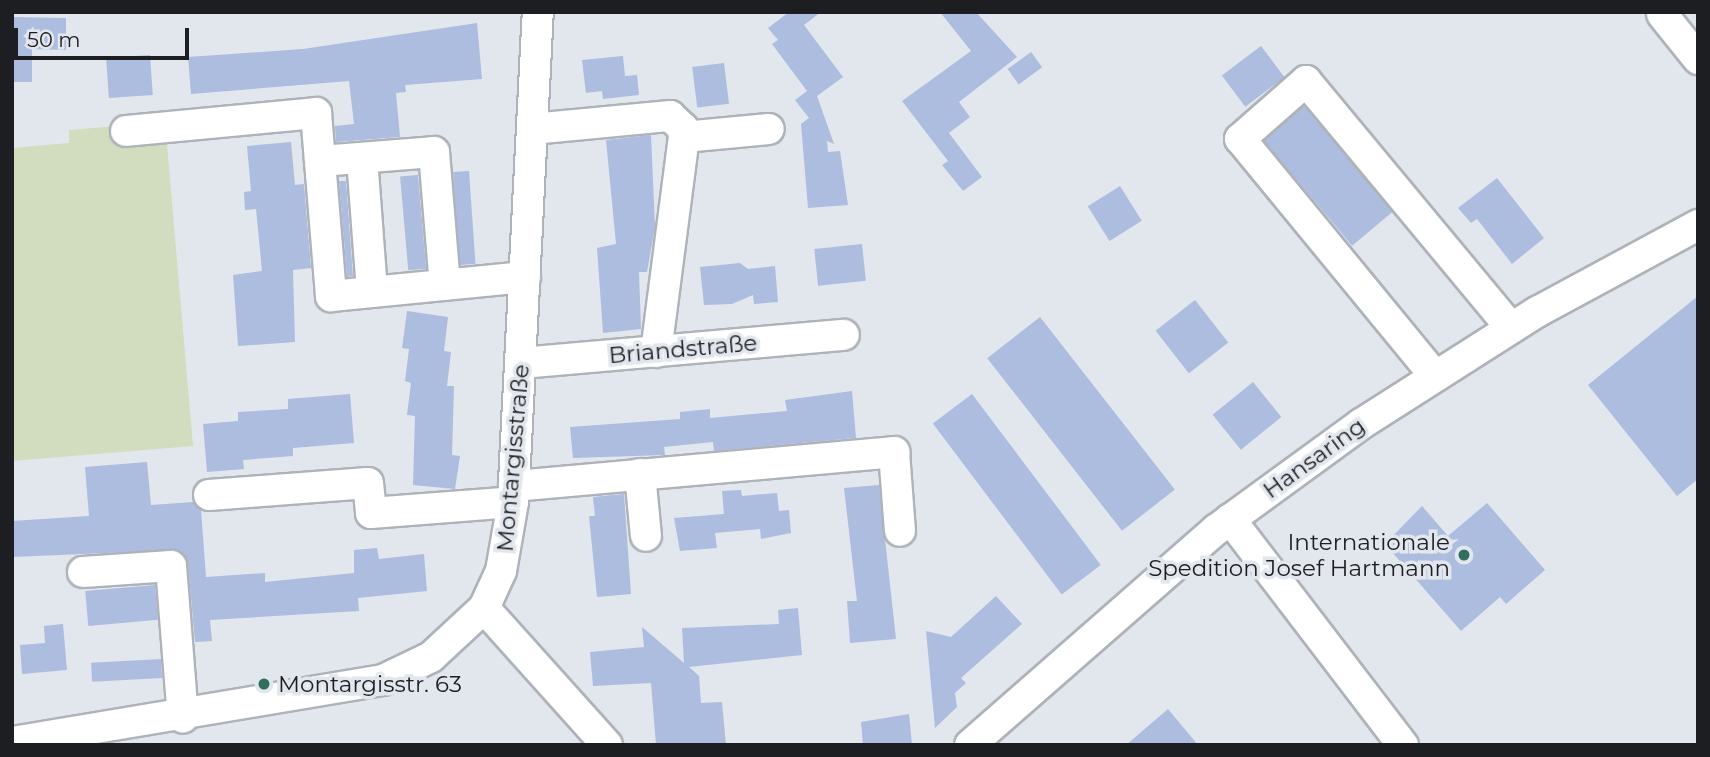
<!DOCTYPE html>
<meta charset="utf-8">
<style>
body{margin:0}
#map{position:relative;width:1710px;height:757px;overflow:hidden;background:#e2e6ed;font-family:Montserrat,sans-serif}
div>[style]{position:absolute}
.green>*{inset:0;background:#d2dcbe}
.building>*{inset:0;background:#acbde0;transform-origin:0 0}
.roads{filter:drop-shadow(2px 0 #aeb2b9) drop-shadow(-2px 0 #aeb2b9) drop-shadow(0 2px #aeb2b9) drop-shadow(0 -2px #aeb2b9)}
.minor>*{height:30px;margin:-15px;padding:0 15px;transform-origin:15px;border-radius:15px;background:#fff}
.dots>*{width:19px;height:19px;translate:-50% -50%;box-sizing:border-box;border:4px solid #e2e6ed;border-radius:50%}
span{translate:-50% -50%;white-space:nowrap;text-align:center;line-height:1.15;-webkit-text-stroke:7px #e2e6ed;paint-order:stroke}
.street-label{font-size:23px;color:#1d1e21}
.poi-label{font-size:23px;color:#1d1e21}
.right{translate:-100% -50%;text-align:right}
.left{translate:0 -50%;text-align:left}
.frame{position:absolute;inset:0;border:14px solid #1d1e21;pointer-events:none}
.scale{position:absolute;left:14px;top:28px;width:175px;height:32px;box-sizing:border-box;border:4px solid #1d1e21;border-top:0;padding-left:9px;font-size:21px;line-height:24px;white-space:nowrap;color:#1d1e21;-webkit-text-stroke:5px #e2e6ed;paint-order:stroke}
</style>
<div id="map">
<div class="green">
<div style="clip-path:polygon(118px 126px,166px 133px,193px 446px,12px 461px,12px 148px,69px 143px,69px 130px)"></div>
</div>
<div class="building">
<div style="clip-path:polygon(789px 12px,821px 12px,804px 25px,843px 77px,817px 96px,834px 144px,827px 141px,828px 152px,840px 151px,848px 205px,808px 208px,801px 124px,809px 118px,795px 100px,807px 91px,772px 44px,778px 40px,768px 28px)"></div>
<div style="clip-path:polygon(940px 12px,976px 12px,1017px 57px,959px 102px,970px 117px,949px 133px,982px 177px,963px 191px,942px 165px,948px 161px,902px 101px,971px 51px)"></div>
<div style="clip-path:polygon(12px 17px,66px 18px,66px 50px,32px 49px,32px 82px,12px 82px)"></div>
<div style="clip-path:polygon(477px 23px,482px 79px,405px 85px,406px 92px,396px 93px,400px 137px,336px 142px,335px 126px,354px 124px,349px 81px,191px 94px,188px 57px,303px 49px)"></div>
<div style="left:1261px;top:46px;width:39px;height:49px;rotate:53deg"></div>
<div style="left:1031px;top:52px;width:19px;height:29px;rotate:54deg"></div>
<div style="left:150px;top:55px;width:40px;height:44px;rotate:86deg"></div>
<div style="clip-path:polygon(623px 56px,625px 76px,637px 75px,639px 95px,603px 99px,602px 91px,586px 93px,582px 60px)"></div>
<div style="left:724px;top:63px;width:41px;height:32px;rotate:83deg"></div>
<div style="left:1304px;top:106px;width:138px;height:53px;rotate:50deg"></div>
<div style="clip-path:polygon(651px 135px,655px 227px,647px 272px,639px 272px,641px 329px,603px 333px,597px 248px,616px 244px,606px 140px)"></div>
<div style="clip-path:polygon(291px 142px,295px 185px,304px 184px,311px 268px,293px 270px,295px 342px,238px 346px,233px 275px,262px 271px,256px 209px,245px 210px,244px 192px,251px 191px,247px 146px)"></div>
<div style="left:469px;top:171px;width:93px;height:16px;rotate:86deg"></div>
<div style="left:418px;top:175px;width:94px;height:18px;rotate:85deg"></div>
<div style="clip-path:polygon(1497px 178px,1544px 238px,1512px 264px,1477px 219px,1471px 223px,1458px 208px)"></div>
<div style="clip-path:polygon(339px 181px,346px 181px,353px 276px,347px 277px)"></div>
<div style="left:1120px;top:186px;width:41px;height:38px;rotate:58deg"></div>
<div style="left:862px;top:244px;width:37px;height:48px;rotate:84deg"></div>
<div style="clip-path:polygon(740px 263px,748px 269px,775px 266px,778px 302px,754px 304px,753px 295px,732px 304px,704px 305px,700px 267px)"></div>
<div style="clip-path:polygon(1698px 296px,1698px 479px,1677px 496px,1588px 385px)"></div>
<div style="left:1195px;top:300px;width:54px;height:50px;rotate:52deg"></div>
<div style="clip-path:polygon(407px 311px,448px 317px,444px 351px,451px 352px,447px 386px,454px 386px,452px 455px,460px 456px,455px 489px,413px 485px,415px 416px,407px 415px,411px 383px,405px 381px,409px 349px,402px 348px)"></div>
<div style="left:1040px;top:317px;width:219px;height:67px;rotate:52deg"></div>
<div style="left:1253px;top:382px;width:45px;height:52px;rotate:51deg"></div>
<div style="clip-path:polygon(852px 391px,856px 438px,714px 451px,713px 442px,664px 447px,665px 455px,573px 458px,570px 427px,680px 419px,680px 412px,710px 409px,710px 418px,787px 411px,785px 400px)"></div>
<div style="clip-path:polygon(350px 394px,354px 443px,293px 448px,293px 456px,243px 460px,244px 469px,207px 472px,203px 424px,238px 421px,238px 412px,288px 409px,288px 399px)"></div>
<div style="left:972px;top:394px;width:214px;height:49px;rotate:53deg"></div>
<div style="clip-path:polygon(147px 462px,151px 505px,193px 502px,201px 510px,206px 577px,265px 573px,265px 582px,354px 573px,354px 550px,377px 548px,379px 559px,424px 554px,427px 591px,358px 598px,359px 611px,210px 620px,212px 641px,195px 642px,188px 565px,178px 550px,12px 557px,12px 521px,89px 516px,85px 467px)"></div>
<div style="clip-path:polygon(879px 485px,896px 639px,850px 643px,847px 601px,857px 601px,844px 488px)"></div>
<div style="clip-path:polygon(741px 490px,742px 496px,777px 493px,779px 511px,789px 510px,791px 533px,761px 539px,760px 529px,715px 533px,717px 548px,680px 551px,674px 518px,724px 514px,722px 491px)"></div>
<div style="clip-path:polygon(624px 494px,631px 594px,597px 597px,589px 516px,595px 516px,593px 497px)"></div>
<div style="clip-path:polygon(1487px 503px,1545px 570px,1506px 604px,1500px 597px,1461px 631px,1385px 544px,1422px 506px,1448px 536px)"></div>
<div style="left:155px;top:585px;width:35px;height:70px;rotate:85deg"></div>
<div style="clip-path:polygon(996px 596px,1022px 624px,961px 678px,966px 683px,955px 693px,957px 707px,935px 728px,926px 631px,951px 637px)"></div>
<div style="clip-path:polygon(798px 608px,802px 655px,689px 667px,699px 676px,701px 703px,722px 702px,726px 745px,656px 745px,651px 683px,593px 686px,590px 652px,644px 647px,642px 627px,684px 663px,682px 628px,779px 624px,778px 610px)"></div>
<div style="clip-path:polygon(63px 624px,67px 670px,22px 674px,20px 645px,45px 643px,44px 626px)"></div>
<div style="left:161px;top:659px;width:19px;height:70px;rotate:87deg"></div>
<div style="clip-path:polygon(1168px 709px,1198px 745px,1126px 745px)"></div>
<div style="clip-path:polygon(909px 714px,912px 745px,863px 745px,861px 722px)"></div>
</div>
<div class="roads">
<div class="minor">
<div style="left:1662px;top:14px;width:58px;rotate:51.3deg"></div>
<div style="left:532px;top:129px;width:139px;rotate:-5.4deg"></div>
<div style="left:670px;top:116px;width:18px;rotate:43deg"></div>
<div style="left:683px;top:128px;width:9px;rotate:84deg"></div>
<div style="left:684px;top:137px;width:85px;rotate:-5.4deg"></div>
<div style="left:126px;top:131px;width:191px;rotate:-5.4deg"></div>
<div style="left:316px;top:113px;width:184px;rotate:85.3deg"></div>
<div style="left:331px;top:296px;width:195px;rotate:-5.6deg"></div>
<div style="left:362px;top:158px;width:134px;rotate:85.7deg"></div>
<div style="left:320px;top:161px;width:114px;rotate:-4.5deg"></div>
<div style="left:434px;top:152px;width:133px;rotate:85.3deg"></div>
<div style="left:656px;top:352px;width:217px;rotate:-82.6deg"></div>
<div style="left:522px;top:363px;width:323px;rotate:-5deg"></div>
<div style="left:1435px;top:376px;width:307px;rotate:-129.4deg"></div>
<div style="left:1240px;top:139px;width:88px;rotate:-41.3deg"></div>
<div style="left:1306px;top:81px;width:321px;rotate:50.3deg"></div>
<div style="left:640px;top:474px;width:62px;rotate:84.5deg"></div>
<div style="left:514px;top:486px;width:382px;rotate:-5.1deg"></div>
<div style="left:894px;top:452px;width:79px;rotate:85.7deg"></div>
<div style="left:209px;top:495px;width:159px;rotate:-4.3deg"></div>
<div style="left:368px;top:483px;width:30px;rotate:84deg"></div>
<div style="left:371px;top:513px;width:142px;rotate:-4.4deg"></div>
<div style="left:1230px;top:519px;width:285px;rotate:52.6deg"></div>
<div style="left:83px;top:572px;width:88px;rotate:-3.9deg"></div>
<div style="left:171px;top:566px;width:152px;rotate:85.5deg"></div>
<div style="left:484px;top:608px;width:184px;rotate:48.1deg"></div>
<div style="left:12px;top:742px;width:376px;rotate:-9.5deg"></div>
<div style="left:383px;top:680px;width:53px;rotate:-25.6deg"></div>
<div style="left:431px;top:657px;width:72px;rotate:-42.8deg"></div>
<div style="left:484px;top:608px;width:41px;rotate:-65.3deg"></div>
<div style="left:501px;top:571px;width:70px;rotate:-80.1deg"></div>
<div style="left:513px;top:502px;width:491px;rotate:-87.1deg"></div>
<div style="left:970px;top:745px;width:328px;rotate:-41.2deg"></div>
<div style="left:1217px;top:529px;width:178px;rotate:-36.1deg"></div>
<div style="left:1361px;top:424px;width:209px;rotate:-32.5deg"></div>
<div style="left:1537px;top:312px;width:183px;rotate:-28.4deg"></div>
</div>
</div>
<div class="dots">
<div style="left:1464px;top:555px;background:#316f5a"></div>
<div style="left:264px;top:684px;background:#316f5a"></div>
</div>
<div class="street-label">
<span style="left:683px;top:349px;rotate:-5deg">Briandstraße</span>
<span style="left:513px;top:458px;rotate:-85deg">Montargisstraße</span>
<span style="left:1314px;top:458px;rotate:-36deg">Hansaring</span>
</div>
<div class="poi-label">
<span class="right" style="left:1450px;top:555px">Internationale<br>Spedition Josef Hartmann</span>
<span class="left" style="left:278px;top:684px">Montargisstr. 63</span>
</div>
<div class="frame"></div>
<div class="scale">50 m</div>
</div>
